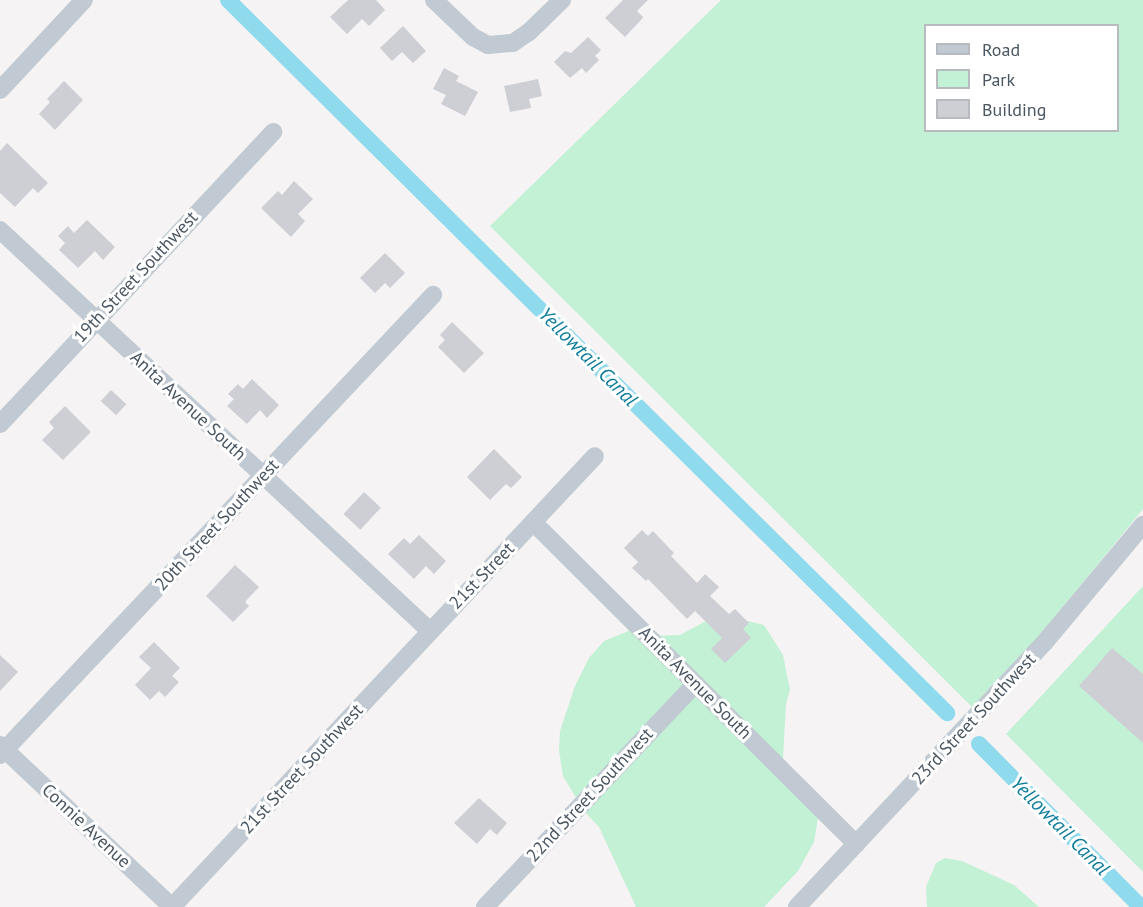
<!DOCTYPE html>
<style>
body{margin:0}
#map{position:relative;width:1143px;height:907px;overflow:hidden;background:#f5f3f3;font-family:"PT Sans",sans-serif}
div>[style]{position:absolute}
.green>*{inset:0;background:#c3f1d5}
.canal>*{height:16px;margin:-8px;padding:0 8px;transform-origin:8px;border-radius:8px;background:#90daee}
.building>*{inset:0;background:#cdcfd5;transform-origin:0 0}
.minor>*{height:18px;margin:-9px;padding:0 9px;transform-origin:9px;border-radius:9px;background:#c1cad2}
span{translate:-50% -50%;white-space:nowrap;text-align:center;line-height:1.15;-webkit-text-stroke:6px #fff;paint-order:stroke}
.street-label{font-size:18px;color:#4a5661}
.water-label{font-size:20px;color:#0c7c9b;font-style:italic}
.legend{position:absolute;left:924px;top:24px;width:195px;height:108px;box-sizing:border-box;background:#fff;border:2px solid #b7bbc0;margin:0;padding:8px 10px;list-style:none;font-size:18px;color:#4a5661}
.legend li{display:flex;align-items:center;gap:12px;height:30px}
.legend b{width:30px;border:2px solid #b7bbc0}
</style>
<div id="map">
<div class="green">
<div style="clip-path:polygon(evenodd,721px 0,1143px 0,1143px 509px,1039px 636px,972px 707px,490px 226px,721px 0,926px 26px,1118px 26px,1118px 130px,926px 130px,926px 26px)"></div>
<div style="clip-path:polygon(1143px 586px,1143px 872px,1006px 734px)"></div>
<div style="clip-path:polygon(719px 614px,764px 625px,783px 655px,790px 690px,786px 704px,783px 758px,809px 791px,819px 812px,814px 842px,798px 871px,764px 907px,636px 907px,599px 827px,584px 811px,563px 776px,559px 750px,560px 731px,575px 686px,589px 658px,604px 641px,631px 630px,654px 636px,680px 635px)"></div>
<div style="clip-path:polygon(945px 858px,962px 861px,1014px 885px,1039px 907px,927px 907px,926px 887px,936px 863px)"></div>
</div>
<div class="canal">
<div style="left:228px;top:0;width:1013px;rotate:44.76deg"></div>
<div style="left:979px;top:744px;width:230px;rotate:45.2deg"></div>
</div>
<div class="building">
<div style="clip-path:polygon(348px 0,376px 0,385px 10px,369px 26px,362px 19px,347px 34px,330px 17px)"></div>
<div style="clip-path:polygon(623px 0,648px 0,637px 11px,643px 17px,641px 20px,625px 37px,605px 18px)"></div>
<div style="clip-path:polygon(403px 26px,426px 51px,413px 63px,402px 52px,392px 61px,380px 48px)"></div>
<div style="clip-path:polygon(588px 37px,601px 50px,595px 56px,599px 60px,586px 73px,582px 68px,570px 78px,554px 62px,565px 51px,571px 53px)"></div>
<div style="clip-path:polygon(444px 68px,459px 76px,456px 81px,478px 92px,465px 116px,441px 104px,446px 95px,433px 89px)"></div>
<div style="clip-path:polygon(538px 79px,542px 96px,529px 99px,531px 108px,510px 112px,504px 86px)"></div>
<div style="clip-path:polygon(64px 81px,83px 100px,55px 130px,39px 114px,50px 102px,47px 99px)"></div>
<div style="clip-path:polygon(7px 143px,48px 183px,38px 193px,33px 188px,15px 207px,0 193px,0 151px)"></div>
<div style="clip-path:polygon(294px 181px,313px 199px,298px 214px,305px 221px,291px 237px,261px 208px,278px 191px,282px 195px)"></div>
<div style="clip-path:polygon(87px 220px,115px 247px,103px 260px,95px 251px,78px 268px,59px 250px,65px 243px,58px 236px,68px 226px,74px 233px)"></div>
<div style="clip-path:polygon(385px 253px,405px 273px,390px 288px,385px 283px,375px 293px,360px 278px)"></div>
<div style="clip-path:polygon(452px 322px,484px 353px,464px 373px,438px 347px,445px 340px,440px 335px)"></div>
<div style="clip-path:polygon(252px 379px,279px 405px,267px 418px,260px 410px,247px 424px,227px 406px,234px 399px,228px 394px,238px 384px,243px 389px)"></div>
<div style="left:111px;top:390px;width:21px;height:15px;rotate:43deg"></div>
<div style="clip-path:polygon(65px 406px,91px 432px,63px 460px,42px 440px,54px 428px,49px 422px)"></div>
<div style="clip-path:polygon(494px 449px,522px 477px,511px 488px,506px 484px,490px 500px,467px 477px)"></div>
<div style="left:364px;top:492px;width:23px;height:30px;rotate:43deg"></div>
<div style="clip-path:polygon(642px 530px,648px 536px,653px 531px,674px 553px,671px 556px,697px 583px,705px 574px,719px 587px,710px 596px,729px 614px,735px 609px,749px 623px,743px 629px,751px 638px,725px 663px,711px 649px,722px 638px,695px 611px,687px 619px,648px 579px,646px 581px,632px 568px,638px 562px,624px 548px)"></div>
<div style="clip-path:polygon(419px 535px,446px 561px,434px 574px,426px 566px,414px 579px,388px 554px,404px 538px,410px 544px)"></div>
<div style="clip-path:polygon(235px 565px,259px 587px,245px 602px,249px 606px,233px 622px,206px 596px)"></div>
<div style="clip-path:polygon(154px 642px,180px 668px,172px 676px,179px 682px,165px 697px,159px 691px,150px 700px,135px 685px,151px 668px,139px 657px)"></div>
<div style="clip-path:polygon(1112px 648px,1143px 674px,1143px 743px,1079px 686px)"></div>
<div style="clip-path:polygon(0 655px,18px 672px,0 691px)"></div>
<div style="clip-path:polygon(479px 798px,507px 823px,497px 835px,490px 829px,477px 844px,454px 823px)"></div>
</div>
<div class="minor">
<div style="left:434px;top:0;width:54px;rotate:43.5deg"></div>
<div style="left:473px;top:37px;width:17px;rotate:28deg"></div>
<div style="left:488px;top:45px;width:25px;rotate:-5deg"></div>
<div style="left:513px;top:43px;width:19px;rotate:-35deg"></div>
<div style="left:529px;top:32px;width:46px;rotate:-44.1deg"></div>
<div style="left:0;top:90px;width:123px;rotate:-47deg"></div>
<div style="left:0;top:230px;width:587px;rotate:43deg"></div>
<div style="left:0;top:424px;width:400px;rotate:-46.9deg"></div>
<div style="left:534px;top:523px;width:455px;rotate:44.9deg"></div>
<div style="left:0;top:745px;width:236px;rotate:43.3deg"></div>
<div style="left:0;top:755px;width:632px;rotate:-46.73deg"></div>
<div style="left:172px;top:907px;width:618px;rotate:-46.83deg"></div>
<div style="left:485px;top:907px;width:306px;rotate:-46.7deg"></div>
<div style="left:797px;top:907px;width:363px;rotate:-46.9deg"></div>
<div style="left:1045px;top:642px;width:153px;rotate:-50.1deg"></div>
</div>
<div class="street-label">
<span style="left:136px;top:277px;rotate:-47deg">19th Street Southwest</span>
<span style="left:188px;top:406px;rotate:43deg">Anita Avenue South</span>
<span style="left:217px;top:525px;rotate:-47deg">20th Street Southwest</span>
<span style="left:482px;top:576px;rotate:-46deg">21st Street</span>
<span style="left:695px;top:683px;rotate:45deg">Anita Avenue South</span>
<span style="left:974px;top:719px;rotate:-47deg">23rd Street Southwest</span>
<span style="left:302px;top:769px;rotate:-47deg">21st Street Southwest</span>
<span style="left:590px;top:795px;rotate:-47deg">22nd Street Southwest</span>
<span style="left:86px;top:826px;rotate:43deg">Connie Avenue</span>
</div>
<div class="water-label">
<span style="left:588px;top:357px;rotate:45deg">Yellowtail Canal</span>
<span style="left:1060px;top:826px;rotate:45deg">Yellowtail Canal</span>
</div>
<ul class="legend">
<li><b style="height:8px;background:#c1cad2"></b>Road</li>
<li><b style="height:16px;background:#c3f1d5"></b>Park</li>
<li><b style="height:16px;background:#cdcfd5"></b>Building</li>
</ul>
</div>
